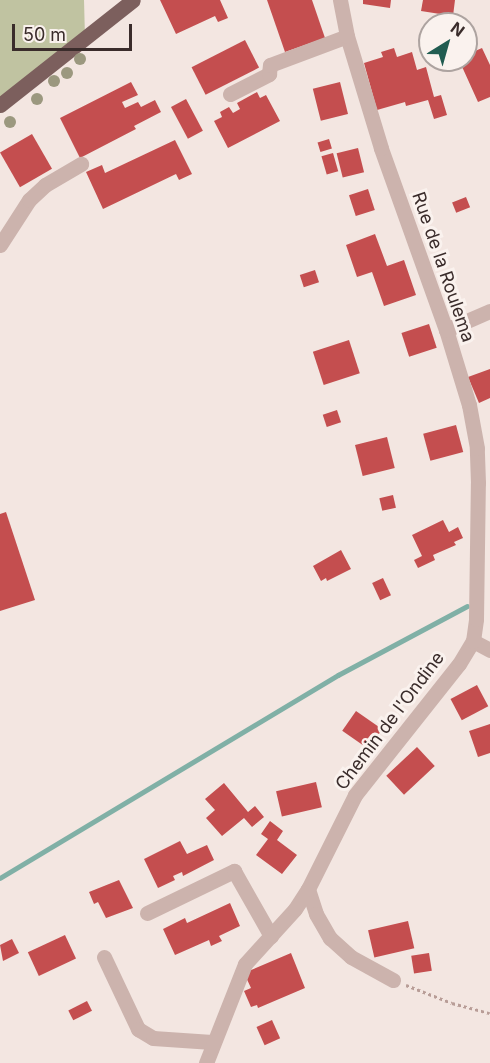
<!DOCTYPE html>
<style>
body{margin:0}
#map{position:relative;width:490px;height:1063px;overflow:hidden;background:#f3e6e1;font-family:Inter,sans-serif}
div>[style]{position:absolute}
.green>*{inset:0;background:#c0c3a1}
.stream>*{height:4.5px;margin:-2.25px;padding:0 2.25px;transform-origin:2.25px;border-radius:2.25px;background:#80b0a6}
.building>*{inset:0;background:#c44e4f;transform-origin:0 0}
.path>*{height:3px;margin-top:-1.5px;transform-origin:0;background:repeating-linear-gradient(90deg,#b89d97 0 3px,transparent 0 6px)}
.minor>*{height:15px;margin:-7.5px;padding:0 7.5px;transform-origin:7.5px;border-radius:7.5px;background:#ccb3ad}
.major>*{height:15px;margin:-7.5px;padding:0 7.5px;transform-origin:7.5px;border-radius:7.5px;background:#7c5f5d}
.trees>*{width:12px;height:12px;margin:-6px;border-radius:50%;background:#9b987f}
span{translate:-50% -50%;white-space:nowrap;text-align:center;line-height:1.15;-webkit-text-stroke:6px #faf2ee;paint-order:stroke}
.street-label{font-size:18px;color:#3a2c2b}
.north{position:absolute;left:418px;top:12px;width:60px;height:60px;box-sizing:border-box;background:#faf2ee;border:2px solid #ada3a0;border-radius:50%;rotate:37deg;font-size:16px;font-weight:700;line-height:24px;text-align:center;color:#3a2c2b}
.north::after{content:'';display:block;margin:auto;width:21px;height:27px;background:#215c51;clip-path:polygon(50% 0,100% 100%,50% 72%,0 100%)}
.scale{position:absolute;left:12px;top:24px;width:120px;height:27px;box-sizing:border-box;border:3px solid #3a2c2b;border-top:0;padding-left:8px;font-size:18px;line-height:21px;white-space:nowrap;color:#3a2c2b;-webkit-text-stroke:4px #faf2ee;paint-order:stroke}
</style>
<div id="map">
<div class="green">
<div style="clip-path:polygon(0 0,84px 0,85px 38px,0 105px)"></div>
</div>
<div class="stream">
<div style="left:0;top:878px;width:394px;rotate:-31deg"></div>
<div style="left:338px;top:675px;width:146px;rotate:-28.1deg"></div>
</div>
<div class="building">
<div style="clip-path:polygon(160px 0,220px 0,228px 18px,218px 22px,215px 16px,176px 34px)"></div>
<div style="clip-path:polygon(267px 0,312px 0,325px 38px,285px 52px)"></div>
<div style="clip-path:polygon(363px 0,391px 0,390px 8px,363px 4px)"></div>
<div style="clip-path:polygon(423px 0,455px 0,453px 16px,421px 11px)"></div>
<div style="left:245px;top:40px;width:31px;height:60px;rotate:63deg"></div>
<div style="clip-path:polygon(394px 48px,397px 57px,412px 52px,417px 70px,426px 67px,434px 97px,441px 95px,447px 115px,434px 119px,428px 100px,406px 106px,405px 102px,377px 110px,364px 63px,383px 57px,381px 52px)"></div>
<div style="clip-path:polygon(482px 48px,490px 65px,490px 97px,478px 102px,459px 60px,466px 60px,466px 55px)"></div>
<div style="clip-path:polygon(131px 82px,138px 95px,122px 102px,125px 108px,138px 102px,141px 107px,155px 100px,161px 112px,134px 126px,136px 129px,80px 158px,60px 118px)"></div>
<div style="left:340px;top:82px;width:33px;height:28px;rotate:76deg"></div>
<div style="clip-path:polygon(257px 92px,260px 98px,266px 95px,280px 121px,228px 148px,214px 121px,222px 117px,220px 112px,229px 107px,233px 113px,240px 109px,237px 103px)"></div>
<div style="left:186px;top:99px;width:36px;height:17px;rotate:62deg"></div>
<div style="left:32px;top:134px;width:40px;height:37px;rotate:60deg"></div>
<div style="left:329px;top:139px;width:10px;height:12px;rotate:73deg"></div>
<div style="clip-path:polygon(175px 140px,192px 174px,179px 180px,176px 174px,103px 209px,86px 172px,102px 165px,105px 173px)"></div>
<div style="left:358px;top:148px;width:25px;height:22px;rotate:76deg"></div>
<div style="left:333px;top:153px;width:19px;height:12px;rotate:74deg"></div>
<div style="left:368px;top:189px;width:22px;height:20px;rotate:72deg"></div>
<div style="left:466px;top:197px;width:11px;height:15px;rotate:68deg"></div>
<div style="clip-path:polygon(375px 234px,387px 266px,404px 260px,416px 295px,384px 306px,372px 272px,357px 277px,346px 245px)"></div>
<div style="left:315px;top:270px;width:13px;height:16px;rotate:72deg"></div>
<div style="left:429px;top:324px;width:25px;height:29px;rotate:72deg"></div>
<div style="left:349px;top:340px;width:35px;height:38px;rotate:72deg"></div>
<div style="clip-path:polygon(490px 369px,490px 398px,479px 403px,468px 377px)"></div>
<div style="left:337px;top:410px;width:13px;height:15px;rotate:72deg"></div>
<div style="left:456px;top:425px;width:28px;height:34px;rotate:75deg"></div>
<div style="left:387px;top:437px;width:32px;height:33px;rotate:76deg"></div>
<div style="left:393px;top:495px;width:13px;height:14px;rotate:77deg"></div>
<div style="clip-path:polygon(6px 512px,35px 600px,0 611px,0 514px)"></div>
<div style="clip-path:polygon(443px 520px,449px 532px,458px 527px,463px 538px,454px 542px,456px 545px,433px 555px,435px 560px,418px 568px,414px 560px,422px 556px,412px 535px)"></div>
<div style="clip-path:polygon(341px 550px,351px 569px,327px 581px,326px 578px,321px 581px,313px 566px)"></div>
<div style="left:383px;top:578px;width:19px;height:12px;rotate:65deg"></div>
<div style="left:477px;top:685px;width:24px;height:30px;rotate:62deg"></div>
<div style="left:356px;top:711px;width:32px;height:24px;rotate:35deg"></div>
<div style="clip-path:polygon(490px 724px,490px 753px,478px 757px,469px 731px)"></div>
<div style="left:417px;top:747px;width:26px;height:42px;rotate:47deg"></div>
<div style="left:316px;top:782px;width:26px;height:41px;rotate:77deg"></div>
<div style="clip-path:polygon(224px 783px,248px 812px,255px 806px,264px 817px,252px 827px,244px 818px,222px 836px,206px 818px,215px 810px,205px 799px)"></div>
<div style="clip-path:polygon(270px 821px,283px 831px,277px 840px,297px 855px,282px 874px,256px 855px,268px 839px,261px 834px)"></div>
<div style="clip-path:polygon(180px 841px,187px 854px,207px 845px,214px 860px,183px 876px,182px 872px,173px 876px,175px 880px,158px 888px,144px 859px)"></div>
<div style="clip-path:polygon(119px 880px,133px 908px,106px 918px,98px 902px,94px 904px,89px 892px)"></div>
<div style="clip-path:polygon(230px 903px,240px 926px,219px 936px,222px 941px,211px 946px,209px 940px,175px 955px,163px 929px,185px 918px,187px 923px)"></div>
<div style="left:408px;top:921px;width:28px;height:41px;rotate:77deg"></div>
<div style="left:65px;top:935px;width:26px;height:41px;rotate:65deg"></div>
<div style="clip-path:polygon(12px 939px,19px 953px,3px 961px,0 945px)"></div>
<div style="clip-path:polygon(291px 953px,305px 988px,258px 1008px,257px 1005px,251px 1007px,244px 991px,251px 988px,244px 973px)"></div>
<div style="left:429px;top:953px;width:18px;height:18px;rotate:81deg"></div>
<div style="left:87px;top:1001px;width:11px;height:21px;rotate:63deg"></div>
<div style="left:272px;top:1020px;width:20px;height:17px;rotate:66deg"></div>
</div>
<div class="path">
<div style="left:406px;top:985px;width:49px;rotate:21.4deg"></div>
<div style="left:452px;top:1003px;width:39px;rotate:15deg"></div>
</div>
<div class="minor">
<div style="left:230px;top:94px;width:44px;rotate:-27.1deg"></div>
<div style="left:269px;top:74px;width:9px;rotate:-84deg"></div>
<div style="left:270px;top:65px;width:82px;rotate:-20.6deg"></div>
<div style="left:0;top:245px;width:54px;rotate:-57.2deg"></div>
<div style="left:29px;top:200px;width:22px;rotate:-43deg"></div>
<div style="left:45px;top:185px;width:42px;rotate:-30.3deg"></div>
<div style="left:446px;top:330px;width:48px;rotate:-23.4deg"></div>
<div style="left:473px;top:641px;width:19px;rotate:28deg"></div>
<div style="left:308px;top:889px;width:26px;rotate:72deg"></div>
<div style="left:316px;top:914px;width:28px;rotate:60deg"></div>
<div style="left:330px;top:938px;width:28px;rotate:42deg"></div>
<div style="left:351px;top:957px;width:48px;rotate:28.7deg"></div>
<div style="left:147px;top:913px;width:97px;rotate:-25.8deg"></div>
<div style="left:234px;top:871px;width:75px;rotate:60.4deg"></div>
<div style="left:104px;top:957px;width:80px;rotate:64.7deg"></div>
<div style="left:138px;top:1029px;width:17px;rotate:31deg"></div>
<div style="left:153px;top:1038px;width:59px;rotate:3.9deg"></div>
<div style="left:206px;top:1063px;width:106px;rotate:-68.5deg"></div>
<div style="left:245px;top:964px;width:74px;rotate:-47.7deg"></div>
<div style="left:295px;top:909px;width:24px;rotate:-57deg"></div>
<div style="left:308px;top:889px;width:105px;rotate:-63.4deg"></div>
<div style="left:355px;top:795px;width:167px;rotate:-51.6deg"></div>
<div style="left:459px;top:664px;width:27px;rotate:-59deg"></div>
<div style="left:473px;top:641px;width:22px;rotate:-82deg"></div>
<div style="left:476px;top:619px;width:136px;rotate:-89.2deg"></div>
<div style="left:478px;top:483px;width:35px;rotate:-92deg"></div>
<div style="left:477px;top:448px;width:44px;rotate:-100.5deg"></div>
<div style="left:469px;top:405px;width:78px;rotate:-107deg"></div>
<div style="left:446px;top:330px;width:193px;rotate:-109.7deg"></div>
<div style="left:381px;top:148px;width:117px;rotate:-106.9deg"></div>
<div style="left:347px;top:36px;width:37px;rotate:-101deg"></div>
</div>
<div class="major">
<div style="left:0;top:105px;width:169px;rotate:-38.3deg"></div>
</div>
<div class="trees">
<div style="left:80px;top:59px"></div>
<div style="left:67px;top:73px"></div>
<div style="left:54px;top:81px"></div>
<div style="left:37px;top:99px"></div>
<div style="left:10px;top:122px"></div>
</div>
<div class="street-label">
<span style="left:443px;top:267px;rotate:71deg">Rue de la Roulema</span>
<span style="left:390px;top:721px;rotate:-53deg">Chemin de l'Ondine</span>
</div>
<div class="north">N</div>
<div class="scale">50 m</div>
</div>
